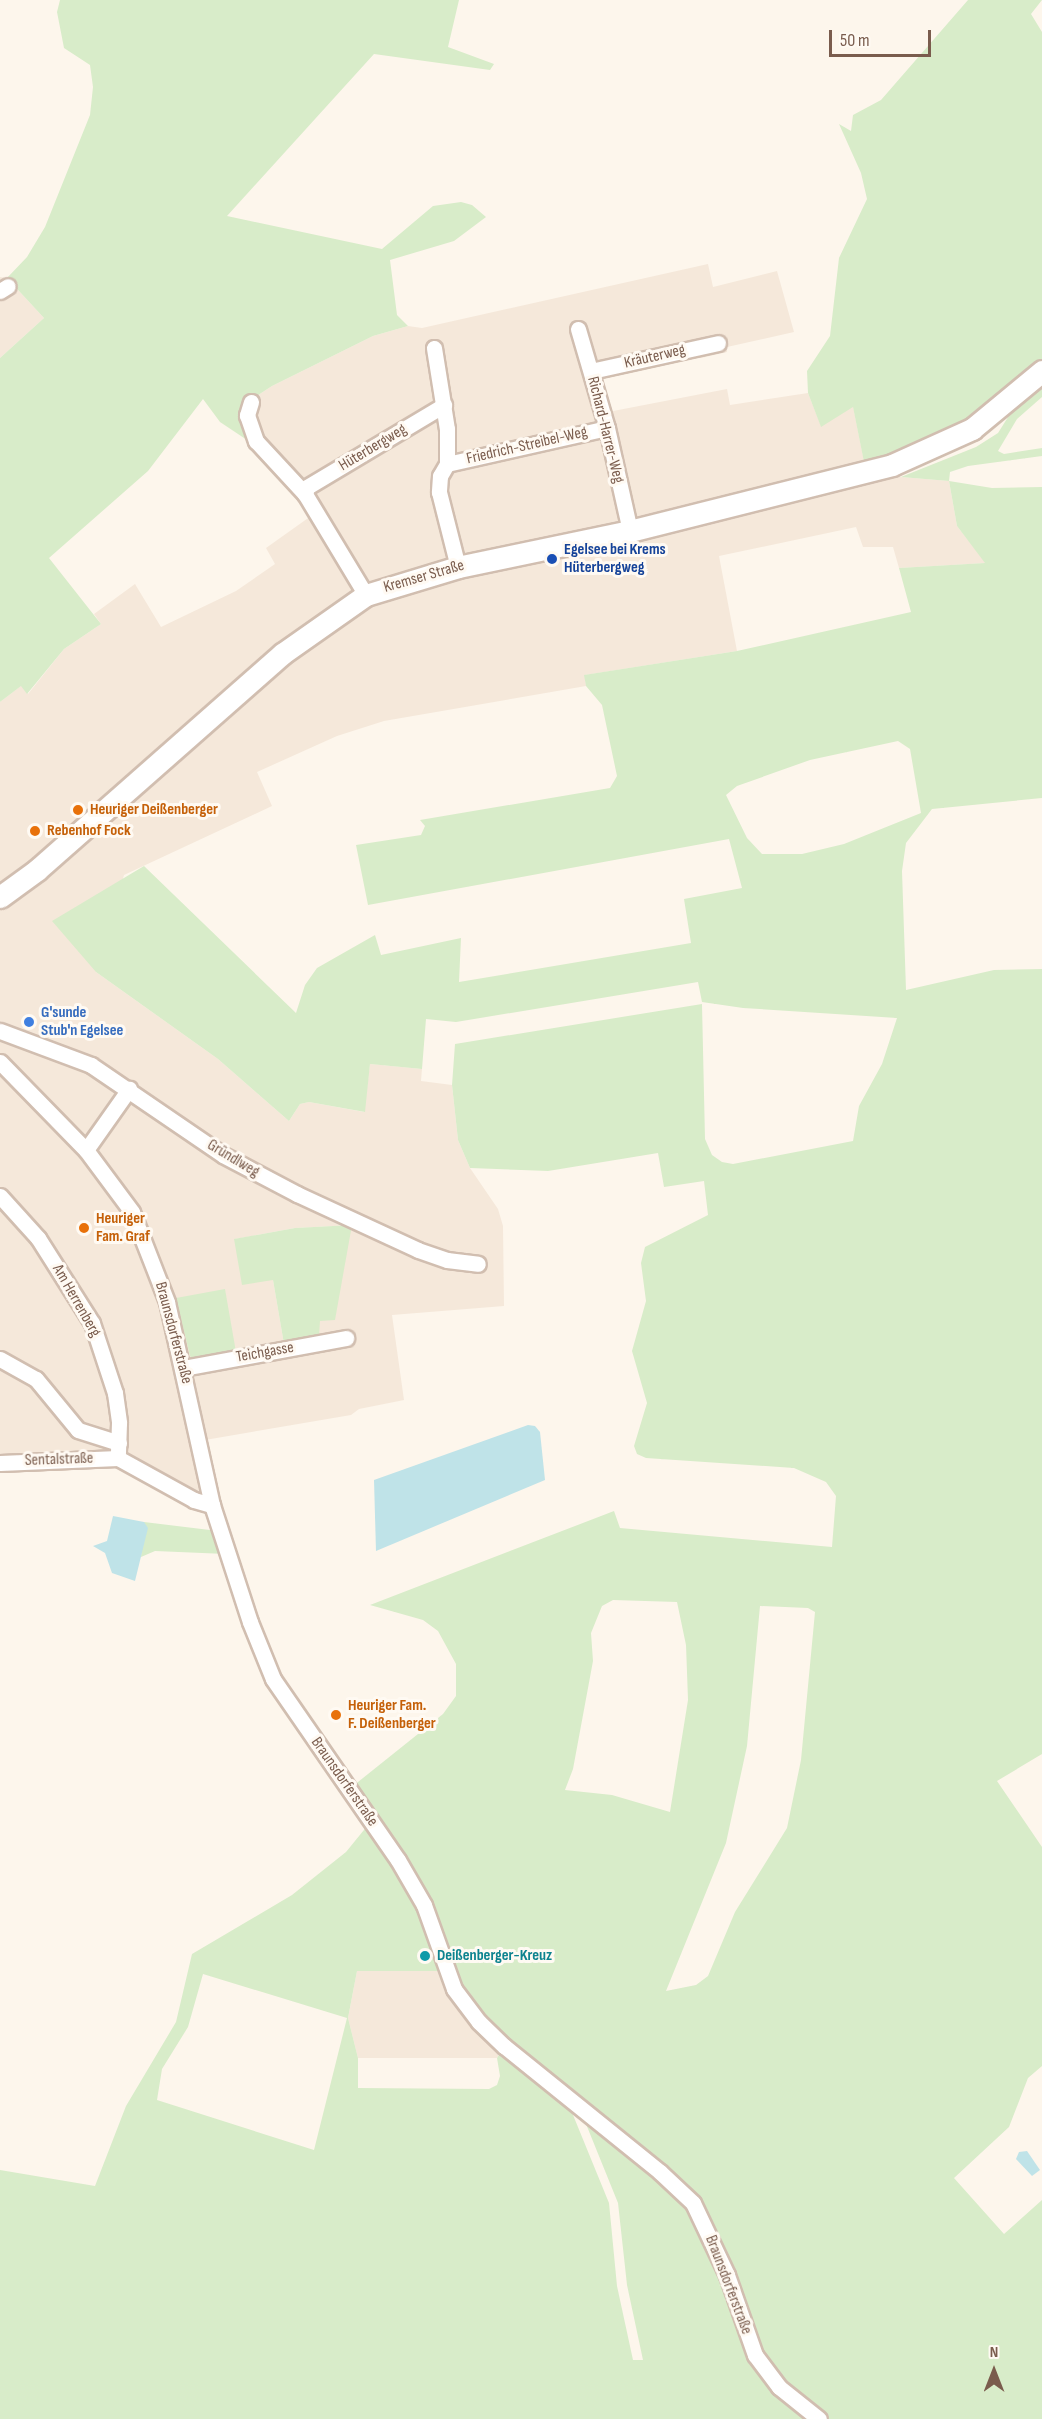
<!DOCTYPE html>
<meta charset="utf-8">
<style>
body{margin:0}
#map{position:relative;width:1042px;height:2419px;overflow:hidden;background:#fdf6ec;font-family:"Sofia Sans Condensed",sans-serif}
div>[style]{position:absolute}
.residential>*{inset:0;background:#f5e8da}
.green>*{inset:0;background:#d8ecc9}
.water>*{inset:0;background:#bfe3e8}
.roads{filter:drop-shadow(2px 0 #d1beb0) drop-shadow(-2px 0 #d1beb0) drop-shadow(0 2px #d1beb0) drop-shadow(0 -2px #d1beb0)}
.street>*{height:15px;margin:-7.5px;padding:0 7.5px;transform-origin:7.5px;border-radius:7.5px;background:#fff}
.secondary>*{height:21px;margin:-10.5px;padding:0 10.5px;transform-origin:10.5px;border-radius:10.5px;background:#fff}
.dots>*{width:16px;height:16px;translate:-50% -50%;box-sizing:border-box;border:3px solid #fffaf3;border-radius:50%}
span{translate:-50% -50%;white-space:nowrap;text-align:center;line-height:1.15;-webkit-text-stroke:6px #fffaf3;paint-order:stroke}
.street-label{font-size:16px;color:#7a5c4d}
.transit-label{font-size:16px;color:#164399;font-weight:700}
.left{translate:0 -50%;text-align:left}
.food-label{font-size:16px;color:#c56008;font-weight:700}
.shop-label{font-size:16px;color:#366cbe;font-weight:700}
.culture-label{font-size:16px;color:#0d838f;font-weight:700}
.north{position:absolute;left:964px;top:2341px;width:60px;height:60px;-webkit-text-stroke:4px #fffaf3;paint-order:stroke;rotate:0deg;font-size:16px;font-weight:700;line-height:24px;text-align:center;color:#7a5c4d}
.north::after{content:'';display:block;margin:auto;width:21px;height:27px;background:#7a5c4d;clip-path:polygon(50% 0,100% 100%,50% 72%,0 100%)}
.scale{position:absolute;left:829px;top:30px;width:102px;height:27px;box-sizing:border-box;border:3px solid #7a5c4d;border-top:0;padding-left:8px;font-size:18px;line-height:21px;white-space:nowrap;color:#7a5c4d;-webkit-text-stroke:4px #fffaf3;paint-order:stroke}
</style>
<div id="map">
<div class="residential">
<div style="clip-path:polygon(evenodd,708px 264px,713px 287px,777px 271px,794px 332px,727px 347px,727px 352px,701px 358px,688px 355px,614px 373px,601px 381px,608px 412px,727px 389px,730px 405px,808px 393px,821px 426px,853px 406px,868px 481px,901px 477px,949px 481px,957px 526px,986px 563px,899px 568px,893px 547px,863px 547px,856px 527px,719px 556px,737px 651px,585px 675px,586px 686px,384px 721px,337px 736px,257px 772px,272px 806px,124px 875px,96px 972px,218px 1059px,289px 1121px,300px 1104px,309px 1102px,364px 1112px,370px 1064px,422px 1069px,421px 1081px,452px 1085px,458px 1140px,470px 1168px,498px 1209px,503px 1226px,504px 1306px,392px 1315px,404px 1400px,359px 1409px,351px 1415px,205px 1440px,218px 1504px,197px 1509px,126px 1466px,108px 1463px,0 1467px,0 702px,22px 685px,28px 694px,64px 649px,101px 624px,94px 614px,135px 584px,161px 627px,236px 591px,275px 564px,266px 548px,311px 516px,244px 430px,242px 415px,246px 403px,272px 386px,373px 336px,408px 326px,422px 328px,708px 264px,352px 1225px,320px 1321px,284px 1344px,273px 1280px,235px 1239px,295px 1228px,352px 1225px)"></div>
<div style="clip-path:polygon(0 277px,7px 278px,44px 318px,0 358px)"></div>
<div style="clip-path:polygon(357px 1971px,441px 1971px,502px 2050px,497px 2058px,358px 2058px,348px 2018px)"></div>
</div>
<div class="green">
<div style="clip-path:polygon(60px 0,459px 0,448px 47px,494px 64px,490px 70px,374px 54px,227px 216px,382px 249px,433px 206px,461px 202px,472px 205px,486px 217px,454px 241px,390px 260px,397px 315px,408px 326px,373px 336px,272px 386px,246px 403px,242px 415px,244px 430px,253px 444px,220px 422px,203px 399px,148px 471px,49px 558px,101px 624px,64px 649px,27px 694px,21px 686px,0 702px,0 358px,44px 318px,7px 278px,27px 257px,45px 227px,90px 115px,93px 87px,90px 65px,64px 48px,57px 12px)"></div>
<div style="clip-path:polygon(968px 0,1042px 0,1031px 14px,1042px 32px,1042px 363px,970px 423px,865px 467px,853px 407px,821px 427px,808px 393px,807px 371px,830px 336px,839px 258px,867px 199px,861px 173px,839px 124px,851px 131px,853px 115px,881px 100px)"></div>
<div style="clip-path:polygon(evenodd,1042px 382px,1042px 397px,1017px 419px,998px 451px,1004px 454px,1042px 448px,1042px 456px,968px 466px,950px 472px,949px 481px,992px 488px,1042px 487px,1042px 798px,932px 809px,906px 843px,902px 871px,906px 990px,994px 970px,1042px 969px,1042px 1754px,997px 1781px,1042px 1847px,1042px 2066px,1028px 2078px,1009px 2127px,954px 2178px,1004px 2234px,1042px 2200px,1042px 2419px,0 2419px,0 2170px,95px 2186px,126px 2106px,176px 2022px,192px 1954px,292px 1895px,346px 1852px,368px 1825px,420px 1907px,441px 1971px,357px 1971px,348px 2018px,358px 2058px,358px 2088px,489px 2089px,497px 2085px,500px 2076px,497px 2058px,502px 2050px,571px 2110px,609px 2203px,617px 2286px,633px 2360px,643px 2360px,627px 2285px,618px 2203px,586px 2124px,678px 2194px,689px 2206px,707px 2241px,716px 2236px,697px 2200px,684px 2187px,507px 2043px,481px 2019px,458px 1986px,428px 1902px,403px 1858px,353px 1786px,443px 1714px,456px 1696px,456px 1664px,438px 1631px,423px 1620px,370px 1605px,614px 1511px,620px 1528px,832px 1547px,836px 1496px,826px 1482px,794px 1468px,646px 1458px,637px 1454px,634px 1446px,647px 1403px,632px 1351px,646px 1301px,641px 1263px,645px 1247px,708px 1215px,704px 1181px,664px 1187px,658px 1153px,548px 1171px,470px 1168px,458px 1140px,452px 1085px,455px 1044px,702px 1004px,705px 1139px,712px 1155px,722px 1162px,733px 1164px,853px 1141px,859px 1106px,882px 1064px,897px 1018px,743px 1008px,702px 1002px,698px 982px,456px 1022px,426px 1019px,422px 1069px,370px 1064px,365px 1112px,309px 1102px,300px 1104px,289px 1121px,218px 1059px,96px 972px,52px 921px,144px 866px,296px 1013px,305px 985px,317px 968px,375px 935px,381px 955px,461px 938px,459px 982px,691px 943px,684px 899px,742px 888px,729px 839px,368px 905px,356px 845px,421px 835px,425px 826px,420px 820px,610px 788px,617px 776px,602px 705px,586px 686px,584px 675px,737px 651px,911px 612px,899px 568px,985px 563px,957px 526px,949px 481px,901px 477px,976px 447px,998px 433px,1015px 406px,1042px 382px,898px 741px,910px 749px,921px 813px,844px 844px,802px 854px,762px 854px,747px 838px,726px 795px,737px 786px,810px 760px,898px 741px,1042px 382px,613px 1600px,677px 1602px,686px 1645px,688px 1700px,670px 1812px,612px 1795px,565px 1790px,573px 1769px,593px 1661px,591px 1633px,602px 1606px,613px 1600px,1042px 382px,760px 1606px,808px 1608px,815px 1612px,801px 1760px,787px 1828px,735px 1912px,708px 1976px,696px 1985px,666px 1991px,726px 1843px,747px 1746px,760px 1606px,1042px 382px,203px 1974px,347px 2018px,314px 2150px,157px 2100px,162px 2069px,188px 2027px,203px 1974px)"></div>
<div style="clip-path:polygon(352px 1225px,335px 1320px,320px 1321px,319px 1336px,284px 1344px,273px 1280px,242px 1285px,234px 1239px,295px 1228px)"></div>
<div style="clip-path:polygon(225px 1289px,236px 1352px,194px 1360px,190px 1356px,176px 1298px)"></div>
<div style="clip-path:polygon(144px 1522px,218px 1531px,226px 1554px,155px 1551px,141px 1557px)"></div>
</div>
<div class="water">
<div style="clip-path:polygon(528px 1425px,535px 1426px,540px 1432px,545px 1480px,376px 1551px,374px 1480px)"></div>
<div style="clip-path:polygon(113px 1516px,144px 1522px,148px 1528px,135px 1581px,112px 1573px,105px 1553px,93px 1546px,107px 1541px)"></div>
<div style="clip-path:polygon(1027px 2151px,1040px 2170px,1032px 2176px,1016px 2159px,1019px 2152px)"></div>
</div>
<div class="roads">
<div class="street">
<div style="left:0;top:291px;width:9px;rotate:-32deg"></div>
<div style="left:578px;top:329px;width:103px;rotate:73.7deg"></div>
<div style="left:607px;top:428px;width:106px;rotate:77.4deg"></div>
<div style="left:434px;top:348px;width:82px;rotate:80.9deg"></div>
<div style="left:447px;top:429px;width:35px;rotate:90deg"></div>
<div style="left:447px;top:464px;width:14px;rotate:120deg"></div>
<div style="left:440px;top:476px;width:16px;rotate:94deg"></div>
<div style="left:439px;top:492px;width:77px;rotate:75.8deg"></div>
<div style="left:591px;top:371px;width:130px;rotate:-12.4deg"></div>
<div style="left:251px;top:402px;width:14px;rotate:107deg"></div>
<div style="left:247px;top:415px;width:28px;rotate:71deg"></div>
<div style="left:256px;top:441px;width:72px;rotate:47.2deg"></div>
<div style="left:305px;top:494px;width:118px;rotate:58.9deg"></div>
<div style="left:447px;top:464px;width:164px;rotate:-12.7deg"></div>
<div style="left:305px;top:494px;width:7px;rotate:-74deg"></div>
<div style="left:307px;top:487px;width:160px;rotate:-30.9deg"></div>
<div style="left:0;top:1031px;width:97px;rotate:20.5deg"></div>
<div style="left:91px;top:1065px;width:160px;rotate:34.3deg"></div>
<div style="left:223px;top:1155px;width:84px;rotate:27.8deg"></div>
<div style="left:297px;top:1194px;width:133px;rotate:24.8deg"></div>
<div style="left:418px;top:1250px;width:31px;rotate:19deg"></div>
<div style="left:447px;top:1260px;width:31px;rotate:7deg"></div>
<div style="left:0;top:1062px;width:123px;rotate:45.7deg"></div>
<div style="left:86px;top:1150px;width:77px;rotate:53.4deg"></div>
<div style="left:132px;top:1212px;width:97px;rotate:68.7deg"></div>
<div style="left:167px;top:1302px;width:208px;rotate:77.5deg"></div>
<div style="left:212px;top:1505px;width:123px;rotate:72deg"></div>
<div style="left:250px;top:1622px;width:61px;rotate:68deg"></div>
<div style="left:273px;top:1679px;width:220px;rotate:55.4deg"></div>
<div style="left:398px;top:1860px;width:52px;rotate:60deg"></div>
<div style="left:424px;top:1905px;width:89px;rotate:70.3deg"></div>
<div style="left:454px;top:1989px;width:41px;rotate:52.9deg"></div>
<div style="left:479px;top:2022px;width:35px;rotate:44deg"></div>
<div style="left:504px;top:2046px;width:201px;rotate:38.9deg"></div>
<div style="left:660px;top:2172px;width:45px;rotate:43.2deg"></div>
<div style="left:693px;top:2203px;width:80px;rotate:64.7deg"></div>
<div style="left:727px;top:2275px;width:85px;rotate:70.7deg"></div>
<div style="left:755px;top:2355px;width:40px;rotate:53deg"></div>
<div style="left:779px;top:2387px;width:51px;rotate:38.7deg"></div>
<div style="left:86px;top:1150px;width:75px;rotate:-54.8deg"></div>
<div style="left:0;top:1196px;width:57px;rotate:47.9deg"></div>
<div style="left:38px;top:1238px;width:101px;rotate:57.6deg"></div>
<div style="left:92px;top:1323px;width:74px;rotate:71.8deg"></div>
<div style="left:115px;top:1393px;width:30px;rotate:82deg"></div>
<div style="left:119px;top:1423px;width:35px;rotate:92deg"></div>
<div style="left:0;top:1359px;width:41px;rotate:29.1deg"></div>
<div style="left:36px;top:1379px;width:66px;rotate:50.5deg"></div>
<div style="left:78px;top:1430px;width:43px;rotate:17.6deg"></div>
<div style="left:183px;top:1368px;width:166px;rotate:-10.4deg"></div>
<div style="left:0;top:1463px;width:118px;rotate:-2.4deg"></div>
<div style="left:118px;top:1458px;width:87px;rotate:28.9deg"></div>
<div style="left:194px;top:1500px;width:19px;rotate:16deg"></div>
</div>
<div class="secondary">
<div style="left:0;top:897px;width:46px;rotate:-36.1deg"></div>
<div style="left:37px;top:870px;width:327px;rotate:-41.4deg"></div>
<div style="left:282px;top:654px;width:103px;rotate:-35.1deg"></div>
<div style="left:366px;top:595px;width:96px;rotate:-16.9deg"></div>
<div style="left:458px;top:567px;width:176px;rotate:-11.8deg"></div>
<div style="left:630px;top:531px;width:270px;rotate:-14.1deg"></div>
<div style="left:892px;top:465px;width:88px;rotate:-24.2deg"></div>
<div style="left:972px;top:429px;width:91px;rotate:-39.6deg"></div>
</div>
</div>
<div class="dots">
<div style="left:552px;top:559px;background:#1a4fb4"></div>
<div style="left:78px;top:810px;background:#e8710a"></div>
<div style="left:35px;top:831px;background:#e8710a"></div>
<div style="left:29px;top:1022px;background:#3f7fe0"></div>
<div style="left:84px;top:1228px;background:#e8710a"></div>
<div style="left:336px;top:1715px;background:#e8710a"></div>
<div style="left:425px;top:1956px;background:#0f9aa8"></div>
</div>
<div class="street-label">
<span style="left:655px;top:357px;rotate:-13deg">Kräuterweg</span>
<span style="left:605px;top:430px;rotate:76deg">Richard-Harrer-Weg</span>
<span style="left:527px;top:446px;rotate:-13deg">Friedrich-Streibel-Weg</span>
<span style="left:373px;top:448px;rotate:-31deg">Hüterbergweg</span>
<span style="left:424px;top:577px;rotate:-16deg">Kremser Straße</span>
<span style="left:233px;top:1159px;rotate:31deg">Gründlweg</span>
<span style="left:76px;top:1301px;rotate:60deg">Am Herrenberg</span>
<span style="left:173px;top:1333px;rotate:75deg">Braunsdorferstraße</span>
<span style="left:265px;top:1353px;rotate:-10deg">Teichgasse</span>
<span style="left:59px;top:1460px;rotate:-2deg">Sentalstraße</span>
<span style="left:344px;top:1782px;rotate:55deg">Braunsdorferstraße</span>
<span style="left:728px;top:2285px;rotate:69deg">Braunsdorferstraße</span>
</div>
<div class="transit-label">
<span class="left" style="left:564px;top:559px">Egelsee bei Krems<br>Hüterbergweg</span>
</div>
<div class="food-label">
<span class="left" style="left:90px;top:810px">Heuriger Deißenberger</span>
<span class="left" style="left:47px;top:831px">Rebenhof Fock</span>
<span class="left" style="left:96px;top:1228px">Heuriger<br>Fam. Graf</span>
<span class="left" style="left:348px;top:1715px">Heuriger Fam.<br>F. Deißenberger</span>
</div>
<div class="shop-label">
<span class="left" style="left:41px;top:1022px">G'sunde<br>Stub'n Egelsee</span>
</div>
<div class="culture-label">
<span class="left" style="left:437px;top:1956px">Deißenberger-Kreuz</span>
</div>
<div class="north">N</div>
<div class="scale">50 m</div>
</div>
